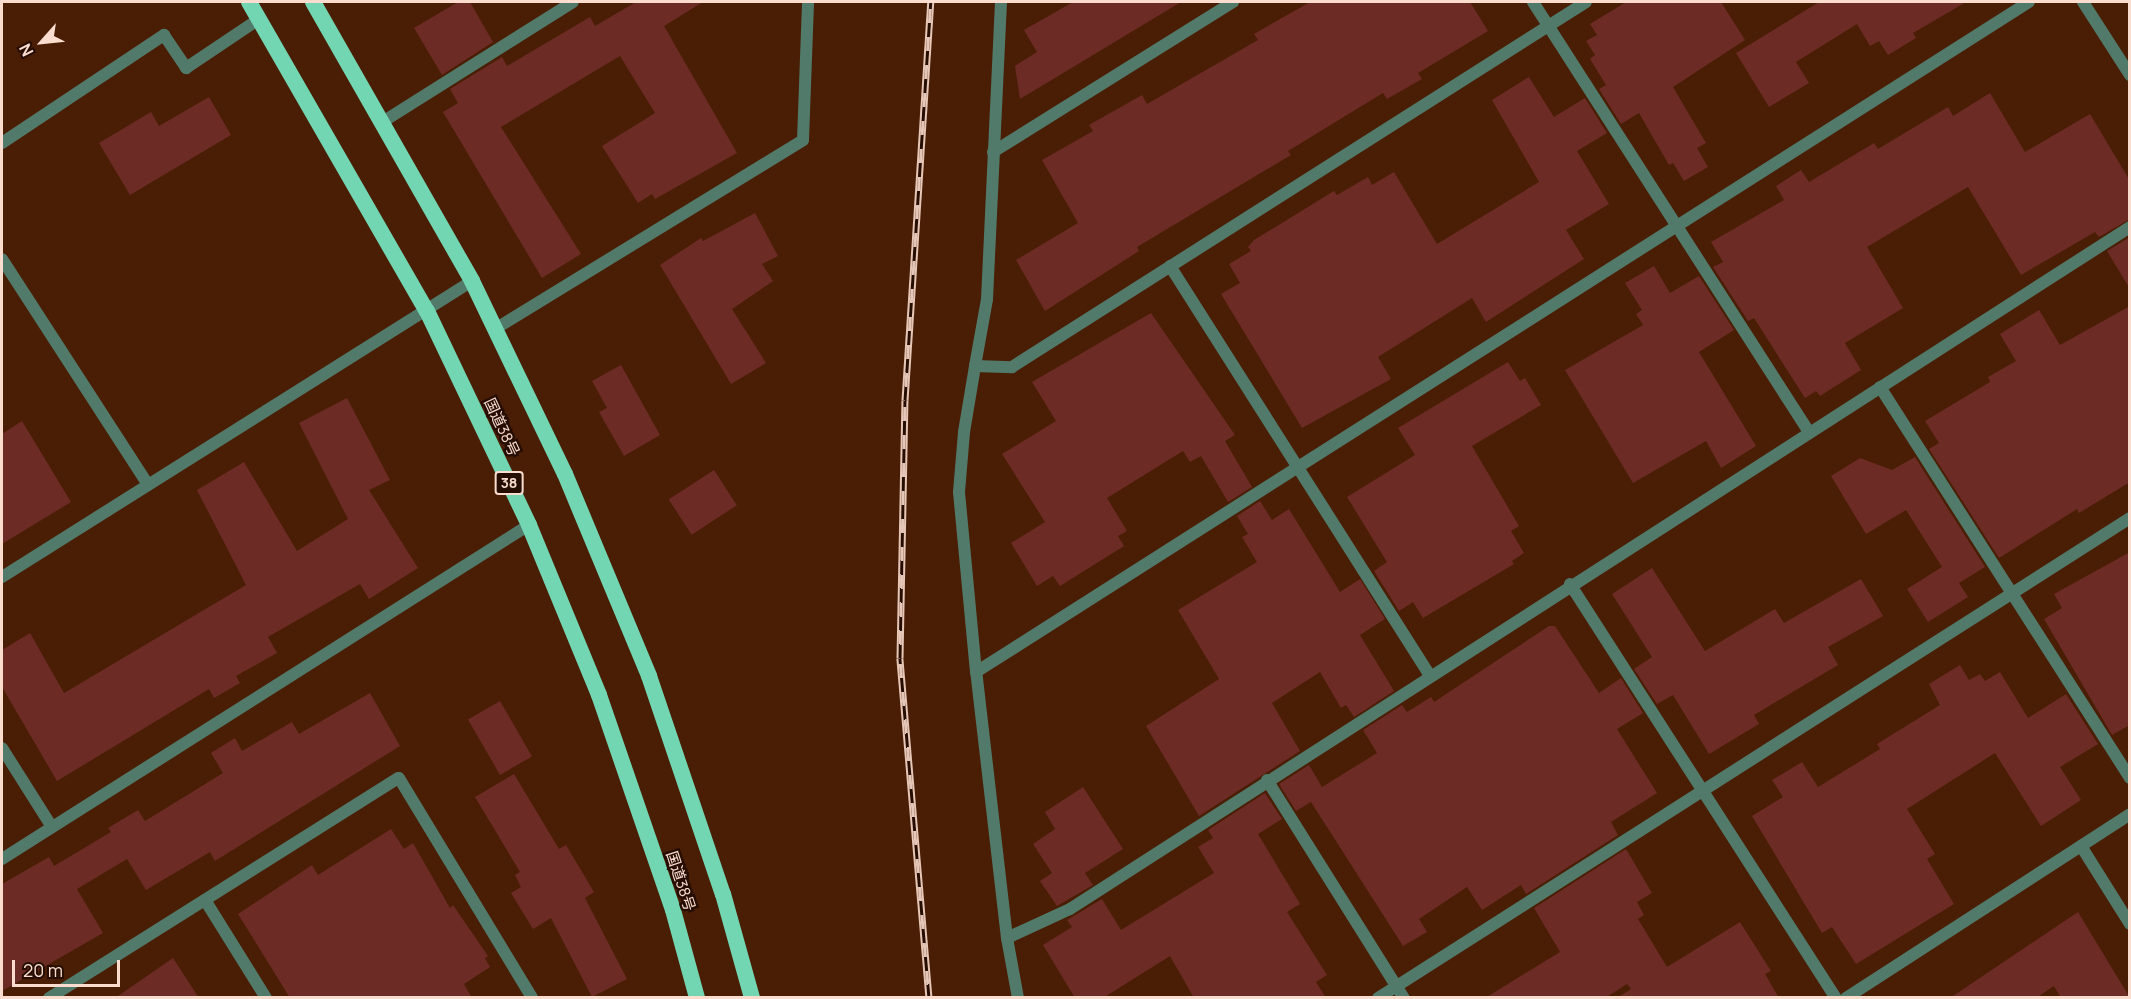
<!DOCTYPE html>
<meta charset="utf-8">
<style>
body{margin:0}
#map{position:relative;width:2131px;height:999px;overflow:hidden;background:#4a1e04;font-family:Manrope,"Noto Sans JP",sans-serif}
div>[style]{position:absolute}
.building>*{inset:0;background:#6c2b25;transform-origin:0 0}
.service>*{height:12px;margin:-6px;padding:0 6px;transform-origin:6px;border-radius:6px;background:#517a6a}
.minor>*{height:12px;margin:-6px;padding:0 6px;transform-origin:6px;border-radius:6px;background:#517a6a}
.tertiary>*{height:12px;margin:-6px;padding:0 6px;transform-origin:6px;border-radius:6px;background:#517a6a}
.trunk>*{height:16px;margin:-8px;padding:0 8px;transform-origin:8px;border-radius:8px;background:#72d6b2}
.rail>*{height:7px;margin-top:-3.5px;transform-origin:0;background:repeating-linear-gradient(90deg,#260d02 0 14px,#e5c6b7 0 28px);box-sizing:border-box;border-block:2px solid #e5c6b7}
span{translate:-50% -50%;white-space:nowrap;text-align:center;line-height:1.15;-webkit-text-stroke:5px #260d02;paint-order:stroke}
.shield-label span{padding:2px 4px;background:#260d02;border:2px solid;border-radius:4px;-webkit-text-stroke-width:0}
.shield-label{font-size:14px;color:#faddcf;font-weight:700}
.street-label{font-size:15px;color:#faddcf}
.frame{position:absolute;inset:0;border:3px solid #faddcf;pointer-events:none}
.north{position:absolute;left:12px;top:12px;width:60px;height:60px;-webkit-text-stroke:4px #260d02;paint-order:stroke;rotate:243deg;font-size:16px;font-weight:700;line-height:24px;text-align:center;color:#faddcf}
.north::after{content:'';display:block;margin:auto;width:21px;height:27px;background:#faddcf;clip-path:polygon(50% 0,100% 100%,50% 72%,0 100%)}
.scale{position:absolute;left:12px;top:960px;width:108px;height:27px;box-sizing:border-box;border:3px solid #faddcf;border-top:0;padding-left:8px;font-size:18px;line-height:21px;white-space:nowrap;color:#faddcf;-webkit-text-stroke:4px #260d02;paint-order:stroke}
</style>
<div id="map">
<div class="building">
<div style="clip-path:polygon(458px 2px,470px 2px,493px 42px,442px 75px,414px 28px)"></div>
<div style="clip-path:polygon(636px 2px,703px 2px,664px 26px,737px 153px,655px 199px,652px 194px,638px 203px,602px 146px,655px 113px,620px 56px,501px 127px,581px 254px,542px 278px,443px 112px,458px 103px,450px 89px,502px 57px,507px 66px,590px 17px,595px 26px)"></div>
<div style="clip-path:polygon(1073px 2px,1181px 2px,1020px 99px,1015px 66px,1037px 52px,1024px 30px)"></div>
<div style="clip-path:polygon(1310px 2px,1470px 2px,1488px 31px,1418px 73px,1422px 79px,1387px 99px,1383px 93px,1288px 151px,1291px 155px,1137px 247px,1139px 251px,1045px 311px,1016px 260px,1078px 223px,1042px 160px,1093px 131px,1089px 125px,1142px 95px,1147px 104px,1258px 40px,1254px 34px)"></div>
<div style="clip-path:polygon(1626px 2px,1721px 2px,1745px 40px,1673px 87px,1706px 143px,1697px 148px,1708px 167px,1684px 181px,1673px 163px,1669px 165px,1639px 113px,1621px 124px,1599px 89px,1606px 85px,1590px 59px,1595px 55px,1586px 41px,1597px 35px,1590px 24px)"></div>
<div style="clip-path:polygon(1819px 2px,1966px 2px,1913px 33px,1916px 38px,1888px 55px,1879px 41px,1870px 46px,1857px 24px,1796px 62px,1809px 83px,1769px 107px,1736px 53px)"></div>
<div style="clip-path:polygon(1529px 77px,1554px 117px,1585px 98px,1607px 133px,1577px 151px,1609px 204px,1566px 230px,1584px 259px,1486px 322px,1472px 298px,1378px 357px,1391px 379px,1302px 428px,1221px 294px,1240px 283px,1229px 264px,1251px 251px,1248px 247px,1254px 240px,1334px 191px,1337px 195px,1368px 177px,1372px 185px,1394px 172px,1437px 244px,1539px 182px,1492px 100px)"></div>
<div style="clip-path:polygon(1990px 93px,2025px 152px,2090px 114px,2130px 181px,2130px 219px,2099px 237px,2095px 232px,2021px 275px,1968px 187px,1867px 247px,1903px 308px,1845px 343px,1861px 370px,1820px 396px,1816px 391px,1805px 398px,1754px 318px,1748px 321px,1713px 267px,1723px 262px,1711px 242px,1784px 200px,1776px 186px,1801px 170px,1809px 182px,1874px 143px,1878px 149px,1948px 107px,1953px 116px)"></div>
<div style="clip-path:polygon(209px 97px,231px 135px,130px 195px,99px 143px,151px 112px,159px 126px)"></div>
<div style="clip-path:polygon(755px 213px,778px 256px,762px 264px,773px 281px,732px 309px,766px 363px,731px 384px,660px 265px,701px 238px,703px 241px)"></div>
<div style="clip-path:polygon(2130px 237px,2130px 289px,2107px 251px)"></div>
<div style="clip-path:polygon(1654px 266px,1670px 293px,1699px 276px,1734px 330px,1699px 352px,1756px 446px,1721px 468px,1706px 441px,1633px 483px,1565px 370px,1643px 325px,1636px 314px,1642px 310px,1625px 283px)"></div>
<div style="clip-path:polygon(2130px 306px,2130px 482px,2079px 513px,2077px 509px,1999px 558px,1929px 449px,1939px 443px,1925px 421px,1990px 382px,1988px 377px,2016px 361px,2000px 334px,2039px 310px,2060px 345px)"></div>
<div style="clip-path:polygon(1151px 313px,1235px 435px,1225px 441px,1252px 487px,1228px 502px,1201px 456px,1190px 462px,1183px 451px,1107px 498px,1127px 531px,1118px 536px,1124px 546px,1060px 586px,1053px 576px,1037px 586px,1011px 543px,1045px 522px,1002px 454px,1056px 421px,1032px 382px)"></div>
<div style="clip-path:polygon(1508px 362px,1520px 381px,1525px 378px,1541px 405px,1472px 446px,1519px 526px,1511px 531px,1524px 553px,1512px 561px,1514px 564px,1423px 618px,1413px 602px,1399px 611px,1374px 571px,1387px 562px,1347px 497px,1415px 455px,1398px 428px)"></div>
<div style="clip-path:polygon(621px 365px,660px 435px,624px 456px,599px 412px,607px 408px,592px 381px)"></div>
<div style="clip-path:polygon(347px 398px,390px 480px,369px 490px,418px 568px,369px 599px,360px 584px,268px 637px,277px 653px,236px 676px,240px 683px,214px 698px,209px 689px,57px 781px,2px 687px,2px 650px,30px 633px,64px 693px,246px 585px,197px 490px,244px 462px,297px 551px,348px 519px,299px 423px)"></div>
<div style="clip-path:polygon(22px 421px,71px 502px,2px 544px,2px 434px)"></div>
<div style="clip-path:polygon(1915px 457px,1985px 567px,1959px 583px,1968px 597px,1928px 622px,1907px 589px,1942px 567px,1906px 510px,1866px 534px,1831px 476px,1860px 458px,1892px 470px)"></div>
<div style="left:714px;top:470px;width:42px;height:54px;rotate:57deg"></div>
<div style="clip-path:polygon(1260px 501px,1272px 520px,1289px 509px,1340px 592px,1360px 579px,1385px 619px,1360px 635px,1394px 691px,1354px 717px,1346px 705px,1341px 708px,1320px 672px,1272px 703px,1300px 751px,1199px 816px,1146px 726px,1219px 679px,1178px 610px,1257px 562px,1242px 537px,1248px 534px,1237px 516px)"></div>
<div style="clip-path:polygon(2130px 552px,2130px 725px,2112px 735px,2044px 619px,2062px 608px,2054px 594px)"></div>
<div style="clip-path:polygon(1652px 568px,1705px 651px,1775px 609px,1784px 623px,1861px 579px,1883px 616px,1828px 647px,1838px 665px,1754px 715px,1759px 724px,1709px 754px,1673px 695px,1657px 704px,1634px 669px,1652px 657px,1612px 594px)"></div>
<div style="clip-path:polygon(1549px 626px,1555px 626px,1599px 693px,1621px 678px,1643px 713px,1617px 729px,1657px 793px,1611px 822px,1618px 835px,1526px 894px,1521px 885px,1482px 910px,1467px 887px,1419px 919px,1427px 932px,1403px 946px,1311px 802px,1296px 811px,1279px 784px,1309px 765px,1322px 787px,1377px 753px,1363px 730px,1402px 705px,1407px 712px,1431px 697px,1434px 702px)"></div>
<div style="clip-path:polygon(1960px 665px,1969px 680px,1980px 674px,1985px 681px,2000px 672px,2028px 718px,2066px 694px,2098px 744px,2060px 767px,2081px 800px,2041px 826px,1995px 753px,1907px 809px,1935px 854px,1927px 859px,1954px 904px,1856px 964px,1832px 927px,1822px 933px,1752px 816px,1783px 797px,1772px 780px,1802px 762px,1818px 787px,1880px 749px,1877px 744px,1940px 705px,1929px 684px)"></div>
<div style="clip-path:polygon(370px 693px,400px 746px,215px 861px,210px 852px,146px 890px,127px 859px,77px 889px,103px 933px,2px 991px,2px 884px,49px 857px,54px 866px,111px 832px,108px 828px,138px 810px,145px 821px,223px 773px,211px 753px,235px 738px,242px 751px,292px 722px,299px 734px)"></div>
<div style="left:500px;top:701px;width:64px;height:37px;rotate:60deg"></div>
<div style="clip-path:polygon(514px 774px,559px 849px,566px 845px,594px 892px,585px 898px,627px 979px,592px 997px,551px 918px,533px 929px,511px 893px,521px 887px,515px 875px,520px 872px,475px 797px)"></div>
<div style="clip-path:polygon(1083px 787px,1123px 849px,1085px 873px,1093px 885px,1057px 906px,1040px 881px,1052px 873px,1033px 844px,1055px 829px,1045px 812px)"></div>
<div style="clip-path:polygon(1265px 793px,1282px 819px,1258px 834px,1300px 904px,1287px 912px,1327px 975px,1316px 982px,1326px 998px,1194px 998px,1170px 956px,1103px 998px,1075px 998px,1043px 945px,1072px 927px,1067px 920px,1102px 899px,1121px 930px,1214px 873px,1198px 847px,1213px 838px,1208px 830px)"></div>
<div style="clip-path:polygon(391px 829px,404px 849px,413px 843px,450px 908px,453px 905px,488px 956px,485px 958px,490px 967px,464px 984px,472px 998px,290px 998px,238px 914px,312px 865px,318px 875px)"></div>
<div style="clip-path:polygon(1626px 849px,1652px 893px,1637px 902px,1644px 915px,1638px 919px,1667px 967px,1740px 922px,1771px 971px,1765px 974px,1779px 998px,1617px 998px,1631px 989px,1627px 984px,1605px 998px,1485px 998px,1560px 952px,1534px 908px)"></div>
<div style="clip-path:polygon(2078px 912px,2130px 998px,2061px 998px,2054px 986px,2036px 998px,1950px 998px)"></div>
<div style="clip-path:polygon(173px 958px,199px 998px,115px 998px)"></div>
</div>
<div class="service">
<div style="left:2px;top:143px;width:195px;rotate:-33.7deg"></div>
<div style="left:164px;top:35px;width:40px;rotate:56deg"></div>
<div style="left:186px;top:68px;width:88px;rotate:-33.9deg"></div>
<div style="left:2px;top:259px;width:269px;rotate:57.1deg"></div>
<div style="left:2081px;top:846px;width:92px;rotate:57.9deg"></div>
</div>
<div class="minor">
<div style="left:1533px;top:2px;width:511px;rotate:57.31deg"></div>
<div style="left:384px;top:121px;width:223px;rotate:-32.2deg"></div>
<div style="left:993px;top:152px;width:283px;rotate:-32deg"></div>
<div style="left:1170px;top:266px;width:485px;rotate:57.6deg"></div>
<div style="left:495px;top:329px;width:361px;rotate:-31.5deg"></div>
<div style="left:803px;top:140px;width:138px;rotate:-87.9deg"></div>
<div style="left:975px;top:366px;width:68px;rotate:-79.8deg"></div>
<div style="left:987px;top:299px;width:297px;rotate:-87.3deg"></div>
<div style="left:1880px;top:387px;width:464px;rotate:57.4deg"></div>
<div style="left:2px;top:577px;width:555px;rotate:-32.2deg"></div>
<div style="left:1570px;top:584px;width:492px;rotate:57.3deg"></div>
<div style="left:976px;top:672px;width:1248px;rotate:-32.47deg"></div>
<div style="left:2px;top:748px;width:93px;rotate:57.7deg"></div>
<div style="left:1267px;top:780px;width:257px;rotate:57.9deg"></div>
<div style="left:2px;top:859px;width:624px;rotate:-32.37deg"></div>
<div style="left:205px;top:900px;width:115px;rotate:58.1deg"></div>
<div style="left:1007px;top:938px;width:69px;rotate:-24.7deg"></div>
<div style="left:1070px;top:909px;width:1260px;rotate:-32.76deg"></div>
<div style="left:49px;top:998px;width:413px;rotate:-32.2deg"></div>
<div style="left:399px;top:778px;width:257px;rotate:58.8deg"></div>
<div style="left:1018px;top:998px;width:61px;rotate:-100.4deg"></div>
<div style="left:1007px;top:938px;width:268px;rotate:-96.6deg"></div>
<div style="left:976px;top:672px;width:181px;rotate:-95.4deg"></div>
<div style="left:959px;top:492px;width:60px;rotate:-85.2deg"></div>
<div style="left:964px;top:432px;width:67px;rotate:-80.5deg"></div>
<div style="left:975px;top:366px;width:37px;rotate:2deg"></div>
<div style="left:1012px;top:367px;width:680px;rotate:-32.45deg"></div>
<div style="left:1378px;top:998px;width:892px;rotate:-32.55deg"></div>
<div style="left:1846px;top:998px;width:338px;rotate:-32.9deg"></div>
</div>
<div class="tertiary">
<div style="left:2083px;top:2px;width:87px;rotate:57.2deg"></div>
</div>
<div class="trunk">
<div style="left:249px;top:2px;width:357px;rotate:60.1deg"></div>
<div style="left:427px;top:311px;width:237px;rotate:64.5deg"></div>
<div style="left:529px;top:525px;width:184px;rotate:67.6deg"></div>
<div style="left:599px;top:695px;width:227px;rotate:71deg"></div>
<div style="left:673px;top:910px;width:91px;rotate:74.7deg"></div>
<div style="left:313px;top:2px;width:321px;rotate:60.3deg"></div>
<div style="left:472px;top:281px;width:214px;rotate:64.3deg"></div>
<div style="left:565px;top:474px;width:219px;rotate:67.4deg"></div>
<div style="left:649px;top:676px;width:230px;rotate:71.3deg"></div>
<div style="left:723px;top:894px;width:108px;rotate:74.4deg"></div>
</div>
<div class="rail">
<div style="left:929px;top:998px;width:341px;rotate:-94.9deg"></div>
<div style="left:900px;top:658px;width:258px;rotate:-88.9deg"></div>
<div style="left:905px;top:400px;width:399px;rotate:-86.3deg"></div>
</div>
<div class="shield-label">
<span style="left:509px;top:483px">38</span>
</div>
<div class="street-label">
<span style="left:502px;top:427px;rotate:65deg">国道38号</span>
<span style="left:681px;top:881px;rotate:72deg">国道38号</span>
</div>
<div class="frame"></div>
<div class="north">N</div>
<div class="scale">20 m</div>
</div>
